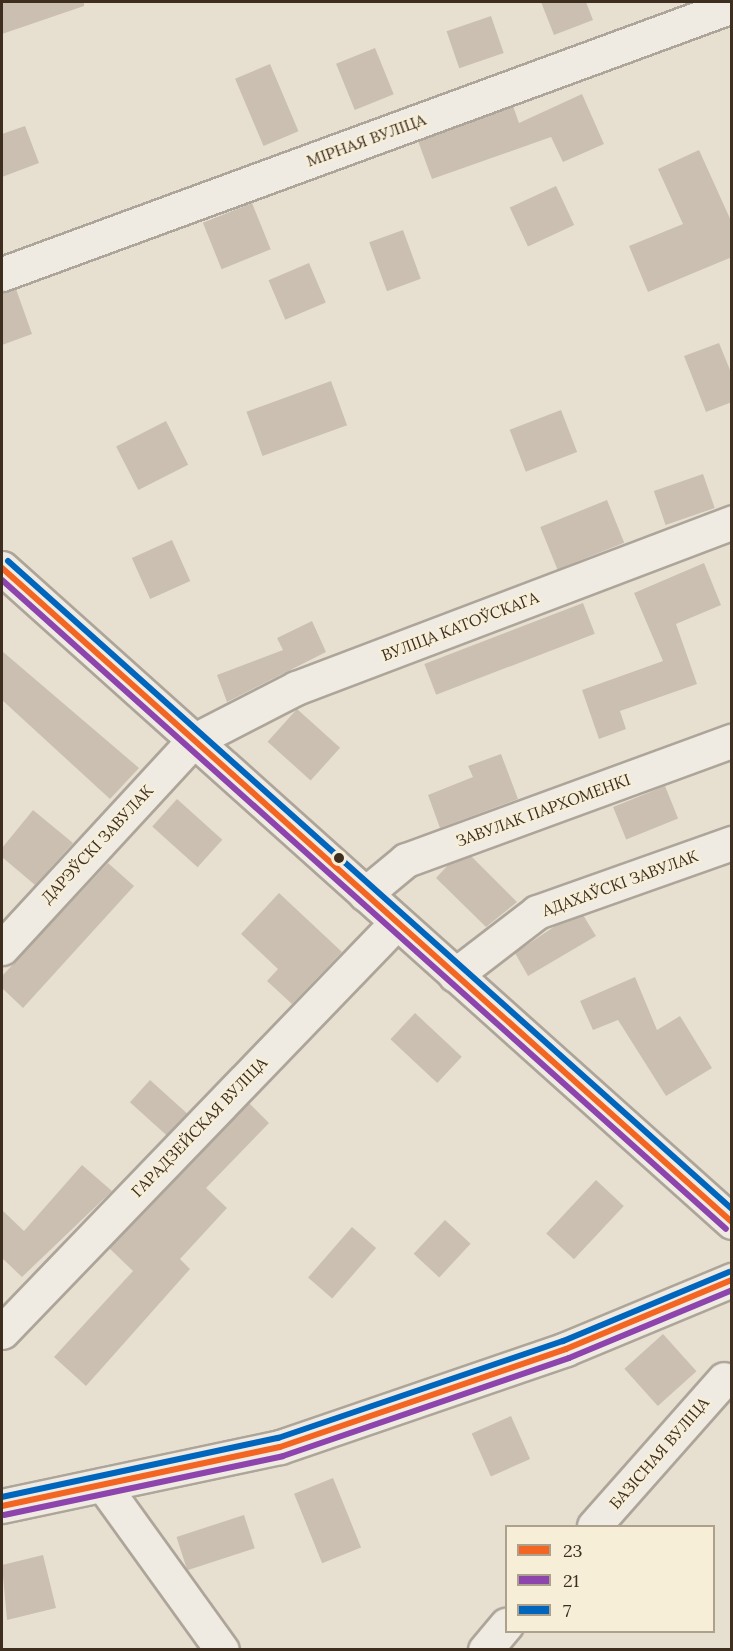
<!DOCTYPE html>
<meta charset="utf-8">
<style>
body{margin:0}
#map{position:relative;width:733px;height:1651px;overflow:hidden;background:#e7e0d1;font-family:Lora,serif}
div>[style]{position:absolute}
.building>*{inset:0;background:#cbbfb2;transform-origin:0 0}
.roads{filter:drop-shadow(2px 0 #ada599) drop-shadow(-2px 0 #ada599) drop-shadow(0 2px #ada599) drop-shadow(0 -2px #ada599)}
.street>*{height:33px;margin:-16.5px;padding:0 16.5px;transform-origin:16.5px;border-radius:16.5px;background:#efebe3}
.secondary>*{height:33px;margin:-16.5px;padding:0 16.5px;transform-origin:16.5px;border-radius:16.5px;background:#efebe3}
.bus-1>*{height:6px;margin:-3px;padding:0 3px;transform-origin:3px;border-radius:3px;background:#f26522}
.bus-2>*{height:6px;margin:-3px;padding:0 3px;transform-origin:3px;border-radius:3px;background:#8e44ad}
.bus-3>*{height:6px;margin:-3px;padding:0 3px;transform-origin:3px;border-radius:3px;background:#0065bd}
.dots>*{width:16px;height:16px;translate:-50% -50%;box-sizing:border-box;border:3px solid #f7eed8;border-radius:50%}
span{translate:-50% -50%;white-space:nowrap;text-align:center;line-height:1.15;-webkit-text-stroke:4.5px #f7eed8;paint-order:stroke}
.street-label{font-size:16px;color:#3d2e20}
.frame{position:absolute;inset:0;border:3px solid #3d2e20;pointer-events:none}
.legend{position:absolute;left:505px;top:1525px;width:210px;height:108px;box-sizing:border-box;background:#f7eed8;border:2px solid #ada18e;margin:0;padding:8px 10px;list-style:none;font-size:18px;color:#3d2e20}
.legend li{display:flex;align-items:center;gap:12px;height:30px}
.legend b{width:30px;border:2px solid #ada18e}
</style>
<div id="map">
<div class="building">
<div style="clip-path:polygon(2px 2px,84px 2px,84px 6px,2px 34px)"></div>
<div style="clip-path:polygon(541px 2px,586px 2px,593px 20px,554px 35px)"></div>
<div style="left:491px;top:16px;width:39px;height:47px;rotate:71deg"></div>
<div style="left:375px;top:48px;width:50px;height:42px;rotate:68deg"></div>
<div style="left:270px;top:64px;width:73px;height:38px;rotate:67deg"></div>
<div style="clip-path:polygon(582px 94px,604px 144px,563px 162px,551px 137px,432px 179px,418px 141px,513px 106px,519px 123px)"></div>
<div style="clip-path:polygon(25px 126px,39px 163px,2px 177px,2px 134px)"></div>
<div style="clip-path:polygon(699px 150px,732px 223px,732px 257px,648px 292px,629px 246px,683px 224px,658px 169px)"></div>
<div style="left:556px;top:186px;width:43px;height:51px;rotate:65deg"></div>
<div style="left:252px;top:203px;width:50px;height:53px;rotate:68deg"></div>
<div style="left:403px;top:230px;width:52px;height:36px;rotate:70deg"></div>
<div style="left:309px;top:263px;width:43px;height:44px;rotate:67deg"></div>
<div style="clip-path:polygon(16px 289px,32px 334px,2px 345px,2px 292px)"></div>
<div style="clip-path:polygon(719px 343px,732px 375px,732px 402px,706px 412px,684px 356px)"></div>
<div style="left:331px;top:381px;width:47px;height:90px;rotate:70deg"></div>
<div style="left:561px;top:410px;width:45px;height:55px;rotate:69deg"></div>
<div style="left:166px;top:421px;width:49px;height:56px;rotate:63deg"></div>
<div style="left:703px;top:474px;width:36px;height:52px;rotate:71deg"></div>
<div style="left:607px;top:500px;width:46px;height:72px;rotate:68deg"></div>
<div style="left:172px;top:540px;width:45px;height:44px;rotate:66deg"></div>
<div style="clip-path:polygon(704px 563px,721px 605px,676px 624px,697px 684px,620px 711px,626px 729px,599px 739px,582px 690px,663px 661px,634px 593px)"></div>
<div style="left:583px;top:603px;width:33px;height:170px;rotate:69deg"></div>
<div style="clip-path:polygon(312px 621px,326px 652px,227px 702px,217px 675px,283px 650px,277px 638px)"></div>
<div style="clip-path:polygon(2px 651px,139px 768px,110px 799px,2px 700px)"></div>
<div style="left:297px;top:709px;width:58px;height:44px;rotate:42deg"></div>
<div style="clip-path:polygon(501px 754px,518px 799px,440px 828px,428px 795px,473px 777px,468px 766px)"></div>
<div style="left:665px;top:786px;width:35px;height:56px;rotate:68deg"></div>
<div style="left:177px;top:799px;width:61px;height:37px;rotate:42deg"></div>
<div style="clip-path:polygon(33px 810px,73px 843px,35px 885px,2px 857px,2px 848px)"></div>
<div style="clip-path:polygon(471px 856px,517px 902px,486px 927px,436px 878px,449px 864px)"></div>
<div style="clip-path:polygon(108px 863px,134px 886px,23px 1008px,2px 988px,2px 976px)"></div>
<div style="clip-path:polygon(279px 893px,342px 952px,292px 1004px,267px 981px,278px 969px,241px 934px)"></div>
<div style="clip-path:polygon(583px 915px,596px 936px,528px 976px,515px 953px,558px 924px)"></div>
<div style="clip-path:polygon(635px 977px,657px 1030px,680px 1016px,712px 1068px,666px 1096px,618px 1020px,593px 1030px,580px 1001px)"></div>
<div style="left:415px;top:1013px;width:64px;height:36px;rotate:43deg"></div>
<div style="left:150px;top:1080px;width:50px;height:30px;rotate:42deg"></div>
<div style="clip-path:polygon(249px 1103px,269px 1123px,206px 1188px,227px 1208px,180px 1259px,190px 1269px,86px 1386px,54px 1357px,133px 1271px,109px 1248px)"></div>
<div style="clip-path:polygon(82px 1165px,112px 1191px,22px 1277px,2px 1258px,2px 1210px,24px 1231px)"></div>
<div style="left:596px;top:1180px;width:38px;height:73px;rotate:43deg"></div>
<div style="left:445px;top:1220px;width:35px;height:46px;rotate:43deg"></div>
<div style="left:352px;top:1227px;width:32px;height:67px;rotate:41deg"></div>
<div style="left:663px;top:1334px;width:50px;height:52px;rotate:48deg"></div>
<div style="left:511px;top:1416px;width:47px;height:43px;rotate:66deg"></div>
<div style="left:333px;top:1478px;width:75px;height:42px;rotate:68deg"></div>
<div style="left:244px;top:1515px;width:35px;height:71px;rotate:72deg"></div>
<div style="clip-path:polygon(43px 1555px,56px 1608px,7px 1620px,2px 1565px)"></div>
</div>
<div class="roads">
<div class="street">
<div style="left:2px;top:274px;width:778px;rotate:-20.16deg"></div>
<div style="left:365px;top:894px;width:53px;rotate:-39.7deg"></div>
<div style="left:406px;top:860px;width:347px;rotate:-20.1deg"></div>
<div style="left:2px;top:948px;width:282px;rotate:-47.3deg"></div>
<div style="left:193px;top:741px;width:116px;rotate:-27.2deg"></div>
<div style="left:296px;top:688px;width:467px;rotate:-20.8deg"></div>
<div style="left:455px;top:975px;width:103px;rotate:-37.5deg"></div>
<div style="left:537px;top:912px;width:207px;rotate:-19.5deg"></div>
<div style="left:2px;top:1332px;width:568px;rotate:-46.07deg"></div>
<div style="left:594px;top:1526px;width:196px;rotate:-48.5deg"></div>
<div style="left:485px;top:1650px;width:33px;rotate:-50deg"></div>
</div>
<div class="secondary">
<div style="left:2px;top:568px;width:980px;rotate:41.86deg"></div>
<div style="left:103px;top:1485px;width:203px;rotate:54.2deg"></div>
<div style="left:2px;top:1506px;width:284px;rotate:-12deg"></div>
<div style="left:280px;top:1447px;width:302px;rotate:-18.9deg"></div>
<div style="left:566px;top:1349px;width:180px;rotate:-22.6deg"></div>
</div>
</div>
<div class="bus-1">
<div style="left:2px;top:568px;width:980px;rotate:41.86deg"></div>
<div style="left:2px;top:1506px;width:284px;rotate:-12deg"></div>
<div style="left:280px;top:1447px;width:302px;rotate:-18.9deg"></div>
<div style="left:566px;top:1349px;width:180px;rotate:-22.6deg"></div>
</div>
<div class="bus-2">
<div style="left:2px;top:580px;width:972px;rotate:41.87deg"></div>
<div style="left:4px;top:1515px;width:285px;rotate:-11.9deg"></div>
<div style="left:283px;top:1456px;width:302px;rotate:-18.9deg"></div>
<div style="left:569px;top:1358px;width:177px;rotate:-22.6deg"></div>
</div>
<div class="bus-3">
<div style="left:8px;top:561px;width:972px;rotate:41.83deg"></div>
<div style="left:2px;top:1497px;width:282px;rotate:-12.1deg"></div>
<div style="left:278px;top:1438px;width:301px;rotate:-18.8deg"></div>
<div style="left:563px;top:1341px;width:180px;rotate:-22.6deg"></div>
</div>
<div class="dots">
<div style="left:339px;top:858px;background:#3d2e20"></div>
</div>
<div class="street-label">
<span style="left:366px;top:140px;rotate:-20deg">МІРНАЯ ВУЛІЦА</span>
<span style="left:460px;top:626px;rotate:-21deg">ВУЛІЦА КАТОЎСКАГА</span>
<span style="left:543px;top:810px;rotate:-20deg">ЗАВУЛАК ПАРХОМЕНКІ</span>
<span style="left:97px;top:844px;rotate:-47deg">ДАРЭЎСКІ ЗАВУЛАК</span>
<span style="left:620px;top:883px;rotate:-20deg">АДАХАЎСКІ ЗАВУЛАК</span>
<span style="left:199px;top:1127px;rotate:-46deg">ГАРАДЗЕЙСКАЯ ВУЛІЦА</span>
<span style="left:659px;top:1453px;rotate:-49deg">БАЗІСНАЯ ВУЛІЦА</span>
</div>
<div class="frame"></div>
<ul class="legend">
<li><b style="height:8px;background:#f26522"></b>23</li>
<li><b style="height:8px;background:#8e44ad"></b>21</li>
<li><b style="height:8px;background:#0065bd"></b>7</li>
</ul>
</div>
